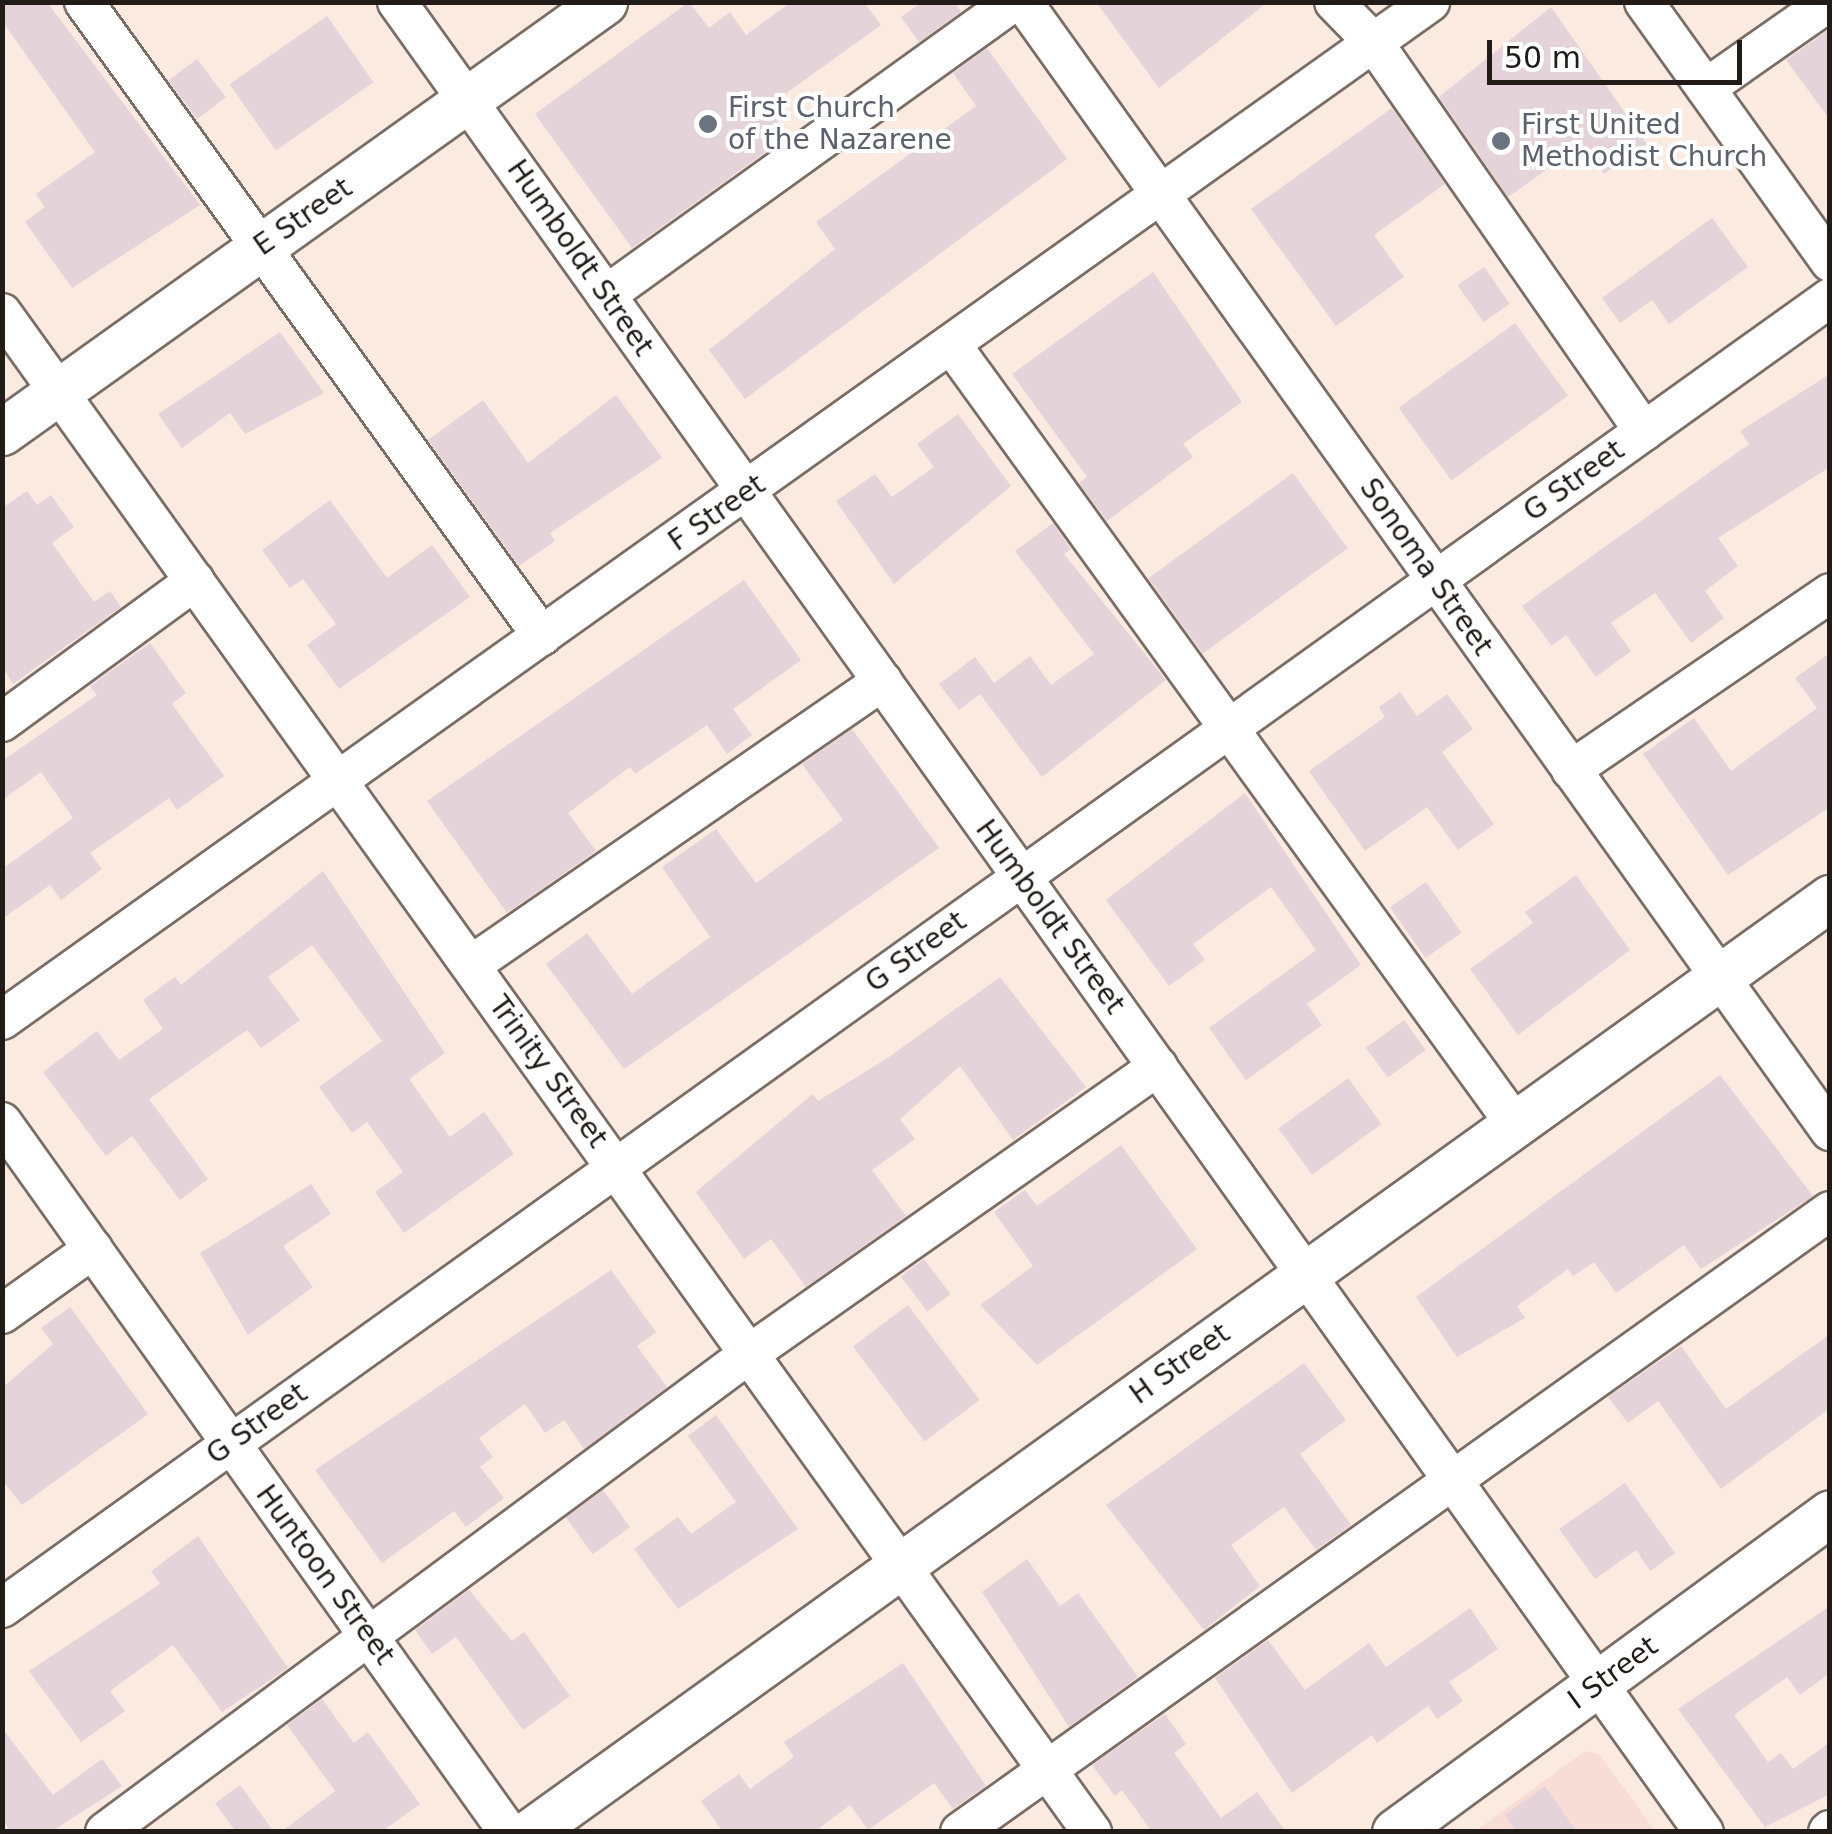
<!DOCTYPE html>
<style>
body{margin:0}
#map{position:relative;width:1832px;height:1834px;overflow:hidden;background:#faeae0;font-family:"DejaVu Sans",sans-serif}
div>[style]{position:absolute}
.education>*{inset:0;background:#f7ddd6}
.building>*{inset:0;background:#e5d3da;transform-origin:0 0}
.roads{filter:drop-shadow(2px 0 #7a6d64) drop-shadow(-2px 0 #7a6d64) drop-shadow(0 2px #7a6d64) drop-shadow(0 -2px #7a6d64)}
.minor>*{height:38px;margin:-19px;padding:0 19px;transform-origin:19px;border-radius:19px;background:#fff}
.major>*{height:45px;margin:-22.5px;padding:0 22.5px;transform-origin:22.5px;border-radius:22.5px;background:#fff}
.dots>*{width:28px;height:28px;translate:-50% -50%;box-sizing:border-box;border:5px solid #fff;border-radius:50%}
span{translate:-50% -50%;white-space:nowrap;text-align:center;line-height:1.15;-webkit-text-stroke:8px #fff;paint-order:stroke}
.worship-label{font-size:28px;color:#5b616d}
.left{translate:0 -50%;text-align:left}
.street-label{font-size:28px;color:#211c18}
.frame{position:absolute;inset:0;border:5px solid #211c18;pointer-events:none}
.scale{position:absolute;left:1487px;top:40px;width:255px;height:45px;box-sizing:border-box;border:5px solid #211c18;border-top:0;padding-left:12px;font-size:30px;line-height:35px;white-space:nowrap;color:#211c18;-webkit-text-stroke:8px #fff;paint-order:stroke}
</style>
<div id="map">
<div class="education">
<div style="clip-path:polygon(1585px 1751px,1599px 1754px,1655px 1831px,1474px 1832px)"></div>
</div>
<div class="building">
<div style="clip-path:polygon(2px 2px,47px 2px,200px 205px,72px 288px,25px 222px,45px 207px,36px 194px,95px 152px,2px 21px)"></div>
<div style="clip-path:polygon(689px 2px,709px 28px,730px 12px,746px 35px,791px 2px,864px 2px,881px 25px,767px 107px,788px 136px,632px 248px,535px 114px)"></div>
<div style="clip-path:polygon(922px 2px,955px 2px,961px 12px,919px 42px,901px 17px)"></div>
<div style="clip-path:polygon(1096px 2px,1268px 2px,1159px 88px)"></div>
<div style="clip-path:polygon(1551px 7px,1647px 144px,1604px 174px,1583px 144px,1508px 197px,1439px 97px)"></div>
<div style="left:327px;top:16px;width:81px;height:119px;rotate:55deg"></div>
<div style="clip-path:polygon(1830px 29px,1830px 120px,1786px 60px)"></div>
<div style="clip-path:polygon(987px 48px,1067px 159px,745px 399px,709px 350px,835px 249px,816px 222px,976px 106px,953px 73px)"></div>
<div style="left:197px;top:59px;width:48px;height:36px;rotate:53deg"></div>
<div style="clip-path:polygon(1392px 108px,1445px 184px,1374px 235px,1404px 277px,1336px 326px,1251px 209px)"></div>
<div style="clip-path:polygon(1712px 218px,1748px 267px,1669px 324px,1652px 300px,1620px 323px,1602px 298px)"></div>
<div style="left:1484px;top:267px;width:45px;height:32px;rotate:55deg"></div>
<div style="clip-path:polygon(1153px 272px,1242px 402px,1183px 444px,1193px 457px,1107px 521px,1079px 483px,1087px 477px,1012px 374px)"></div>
<div style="left:1515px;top:323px;width:90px;height:144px;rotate:54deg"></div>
<div style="clip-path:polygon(280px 332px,324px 393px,245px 434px,230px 413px,182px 448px,158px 414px)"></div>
<div style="clip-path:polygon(1830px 374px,1830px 467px,1718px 538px,1738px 566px,1705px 591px,1724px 618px,1691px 643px,1655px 593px,1611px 623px,1631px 651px,1596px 677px,1566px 635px,1552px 646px,1522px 606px,1749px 444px,1740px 431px)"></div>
<div style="clip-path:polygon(616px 395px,662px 458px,550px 533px,555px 541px,519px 566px,428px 440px,483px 400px,528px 463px)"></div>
<div style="clip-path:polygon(958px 414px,1011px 486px,894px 584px,836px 501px,875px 474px,892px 497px,934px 467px,917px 444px)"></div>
<div style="left:1293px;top:473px;width:93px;height:179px;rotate:54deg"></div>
<div style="clip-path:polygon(27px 491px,37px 505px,51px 495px,74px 527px,52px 543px,94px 602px,110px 591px,121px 607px,13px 684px,2px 666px,2px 508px)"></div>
<div style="clip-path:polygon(330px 500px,387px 578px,432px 545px,470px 597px,339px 689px,307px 645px,336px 624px,303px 579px,290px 588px,262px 550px)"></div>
<div style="clip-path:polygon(1053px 523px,1071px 549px,1064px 554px,1166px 680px,1042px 777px,980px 694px,959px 710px,939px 684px,975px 657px,994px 683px,1030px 656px,1051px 685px,1094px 654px,1015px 551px)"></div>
<div style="clip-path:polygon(744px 580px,801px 660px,733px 709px,752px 735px,727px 754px,707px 725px,635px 774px,630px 767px,568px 813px,596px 851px,507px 913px,427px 801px)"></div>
<div style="clip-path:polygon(150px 643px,186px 693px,172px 704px,224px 776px,177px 810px,169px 798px,90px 853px,102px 869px,61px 900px,50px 885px,2px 919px,2px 869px,73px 818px,41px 772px,2px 800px,2px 761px,97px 695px,90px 686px)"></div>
<div style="clip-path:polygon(1830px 653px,1830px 807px,1728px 875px,1643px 754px,1694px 718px,1731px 771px,1817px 708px,1795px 678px)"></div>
<div style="clip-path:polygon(1400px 692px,1417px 716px,1447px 694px,1473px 729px,1442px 752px,1494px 824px,1458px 850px,1427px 807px,1365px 851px,1309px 771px,1385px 717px,1379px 707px)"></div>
<div style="clip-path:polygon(852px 729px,939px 848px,624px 1069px,546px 964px,587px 933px,632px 994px,710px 937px,662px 867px,716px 829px,756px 883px,843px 820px,802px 764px)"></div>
<div style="clip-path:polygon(1245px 793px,1361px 965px,1307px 1004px,1322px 1025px,1246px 1080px,1209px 1028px,1316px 950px,1271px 887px,1193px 944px,1205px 960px,1169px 986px,1106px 900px)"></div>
<div style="clip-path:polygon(323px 871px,445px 1053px,409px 1079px,450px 1137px,484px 1112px,514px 1154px,404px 1233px,375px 1192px,403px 1172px,367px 1122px,352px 1133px,319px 1087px,382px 1041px,312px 945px,268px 977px,300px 1020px,261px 1048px,247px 1030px,149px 1099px,208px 1179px,180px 1200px,132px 1136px,106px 1156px,43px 1072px,97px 1031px,119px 1060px,163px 1029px,143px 1000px,175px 977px,181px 985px)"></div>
<div style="clip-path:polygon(1576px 875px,1630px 950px,1518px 1035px,1470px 969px,1533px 923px,1525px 912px)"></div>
<div style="left:1426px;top:882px;width:62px;height:44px;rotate:55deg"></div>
<div style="clip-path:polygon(1000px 977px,1086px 1087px,1013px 1140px,960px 1066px,900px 1119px,915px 1139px,872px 1170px,906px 1216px,806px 1287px,771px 1239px,744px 1259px,696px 1192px,813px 1094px,818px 1101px,889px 1057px)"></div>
<div style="left:1404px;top:1020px;width:37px;height:47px;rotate:54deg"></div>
<div style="clip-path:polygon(1720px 1075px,1813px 1196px,1701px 1269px,1684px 1245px,1616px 1293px,1594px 1262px,1573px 1276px,1568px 1269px,1517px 1306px,1525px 1318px,1457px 1357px,1416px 1297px)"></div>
<div style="left:1348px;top:1078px;width:57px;height:86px;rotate:54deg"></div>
<div style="clip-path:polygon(1121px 1145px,1197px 1249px,1037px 1365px,980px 1305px,1033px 1266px,994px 1212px,1025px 1190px,1037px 1206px)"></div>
<div style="clip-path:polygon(311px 1184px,331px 1214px,283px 1246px,313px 1287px,248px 1335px,200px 1253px)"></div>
<div style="left:924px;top:1259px;width:44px;height:29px;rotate:53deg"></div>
<div style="clip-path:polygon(611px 1270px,656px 1332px,637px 1346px,667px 1387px,584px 1449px,564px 1420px,545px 1433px,525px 1404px,479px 1438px,493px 1457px,480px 1467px,504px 1498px,466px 1527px,454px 1511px,382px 1563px,315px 1470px)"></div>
<div style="left:908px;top:1305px;width:119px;height:69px;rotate:53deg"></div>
<div style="clip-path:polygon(70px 1307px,148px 1414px,22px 1505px,2px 1480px,2px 1388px,53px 1344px,41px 1328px)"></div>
<div style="clip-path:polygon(1830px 1334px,1830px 1408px,1721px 1489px,1658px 1401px,1628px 1423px,1608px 1397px,1681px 1346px,1726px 1409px)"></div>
<div style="clip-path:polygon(1304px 1363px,1346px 1420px,1300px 1454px,1351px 1525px,1316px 1550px,1284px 1507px,1231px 1545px,1260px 1586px,1204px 1630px,1106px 1505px)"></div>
<div style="clip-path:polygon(716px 1415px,798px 1529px,678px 1609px,634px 1549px,678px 1517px,691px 1534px,736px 1502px,688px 1436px)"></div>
<div style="clip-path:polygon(1625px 1483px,1675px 1553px,1650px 1571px,1636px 1550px,1595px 1579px,1559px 1529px)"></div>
<div style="left:603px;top:1490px;width:46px;height:46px;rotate:54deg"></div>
<div style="clip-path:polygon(198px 1536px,288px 1668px,222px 1712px,173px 1645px,110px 1691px,125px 1711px,81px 1742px,29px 1671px,160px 1584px,151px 1571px)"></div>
<div style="clip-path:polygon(1027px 1559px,1060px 1606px,1078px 1593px,1138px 1677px,1069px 1727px,982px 1592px)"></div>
<div style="clip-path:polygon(469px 1590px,512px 1641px,524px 1632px,570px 1696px,523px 1730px,456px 1637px,432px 1654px,415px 1630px)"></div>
<div style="clip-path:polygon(1830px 1606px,1830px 1673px,1800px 1695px,1787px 1677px,1734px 1715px,1768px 1762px,1781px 1753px,1793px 1769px,1830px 1742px,1830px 1794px,1765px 1827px,1678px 1709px)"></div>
<div style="clip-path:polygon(1470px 1608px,1498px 1649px,1449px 1682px,1463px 1701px,1437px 1719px,1428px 1706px,1377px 1743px,1372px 1735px,1292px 1793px,1215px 1678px,1268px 1640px,1305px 1690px,1369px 1643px,1386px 1667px)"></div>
<div style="clip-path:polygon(903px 1663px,986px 1786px,953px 1809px,934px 1783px,868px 1830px,850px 1805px,814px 1832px,723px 1832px,701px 1801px,739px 1774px,750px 1789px,794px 1757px,784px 1742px)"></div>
<div style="clip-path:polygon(322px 1699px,354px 1743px,368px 1732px,420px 1804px,381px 1832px,281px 1832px,335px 1791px,287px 1725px)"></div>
<div style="clip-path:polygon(1165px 1714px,1186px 1744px,1174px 1753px,1221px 1818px,1257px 1792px,1286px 1832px,1152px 1832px,1122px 1790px,1115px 1796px,1092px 1765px)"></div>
<div style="clip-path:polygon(2px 1728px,53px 1795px,102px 1759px,122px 1786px,51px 1832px,11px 1832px,2px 1820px)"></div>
<div style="clip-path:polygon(240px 1785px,274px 1832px,236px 1832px,215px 1803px)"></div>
<div style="clip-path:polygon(1545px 1786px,1577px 1832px,1517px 1832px,1505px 1815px)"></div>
</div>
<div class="roads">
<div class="minor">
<div style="left:84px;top:2px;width:782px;rotate:54.16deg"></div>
<div style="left:397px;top:2px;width:2249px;rotate:54.47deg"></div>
<div style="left:1023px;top:2px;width:1388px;rotate:54.44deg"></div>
<div style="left:1334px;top:2px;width:57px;rotate:45.7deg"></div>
<div style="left:1374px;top:43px;width:473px;rotate:55.2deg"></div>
<div style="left:1644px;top:2px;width:320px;rotate:54.4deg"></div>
<div style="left:1706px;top:88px;width:150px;rotate:-35deg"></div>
<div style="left:606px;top:295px;width:501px;rotate:-35.75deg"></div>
<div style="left:2px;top:313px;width:1870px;rotate:54.34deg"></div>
<div style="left:951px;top:344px;width:963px;rotate:54.13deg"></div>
<div style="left:2px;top:722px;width:239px;rotate:-36.2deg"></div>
<div style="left:1571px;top:770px;width:314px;rotate:-34.3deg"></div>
<div style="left:471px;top:965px;width:500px;rotate:-34.6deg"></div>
<div style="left:2px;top:1020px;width:1754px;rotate:-35.48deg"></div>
<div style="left:2px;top:1122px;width:872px;rotate:54.52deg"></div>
<div style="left:2px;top:1314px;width:112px;rotate:-35.5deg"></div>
<div style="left:2px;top:1608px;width:2249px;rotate:-35.63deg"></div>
<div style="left:105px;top:1832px;width:802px;rotate:-36.58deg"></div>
<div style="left:749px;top:1354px;width:500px;rotate:-35.1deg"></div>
<div style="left:960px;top:1832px;width:1069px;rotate:-35.52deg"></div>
<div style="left:1828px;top:1832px;width:3px;rotate:-45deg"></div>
</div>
<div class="major">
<div style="left:2px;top:432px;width:740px;rotate:-35.54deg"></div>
<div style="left:530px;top:1832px;width:1601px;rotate:-35.7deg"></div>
<div style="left:1395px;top:1832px;width:539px;rotate:-36.25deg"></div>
</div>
</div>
<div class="dots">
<div style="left:708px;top:124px;background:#6b7280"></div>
<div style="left:1501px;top:141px;background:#6b7280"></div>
</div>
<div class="worship-label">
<span class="left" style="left:728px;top:124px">First Church<br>of the Nazarene</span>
<span class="left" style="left:1521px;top:141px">First United<br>Methodist Church</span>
</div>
<div class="street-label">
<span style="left:303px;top:217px;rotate:-35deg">E Street</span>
<span style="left:580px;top:258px;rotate:55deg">Humboldt Street</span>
<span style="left:1574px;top:481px;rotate:-36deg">G Street</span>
<span style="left:717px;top:513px;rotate:-35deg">F Street</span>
<span style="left:1426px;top:567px;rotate:55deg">Sonoma Street</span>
<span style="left:1050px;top:917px;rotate:54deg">Humboldt Street</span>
<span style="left:916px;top:952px;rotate:-36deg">G Street</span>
<span style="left:548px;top:1072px;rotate:54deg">Trinity Street</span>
<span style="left:1180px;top:1364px;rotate:-36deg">H Street</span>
<span style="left:257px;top:1424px;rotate:-36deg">G Street</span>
<span style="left:325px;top:1575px;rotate:54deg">Huntoon Street</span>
<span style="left:1613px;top:1673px;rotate:-36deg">I Street</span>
</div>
<div class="frame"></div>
<div class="scale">50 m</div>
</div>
